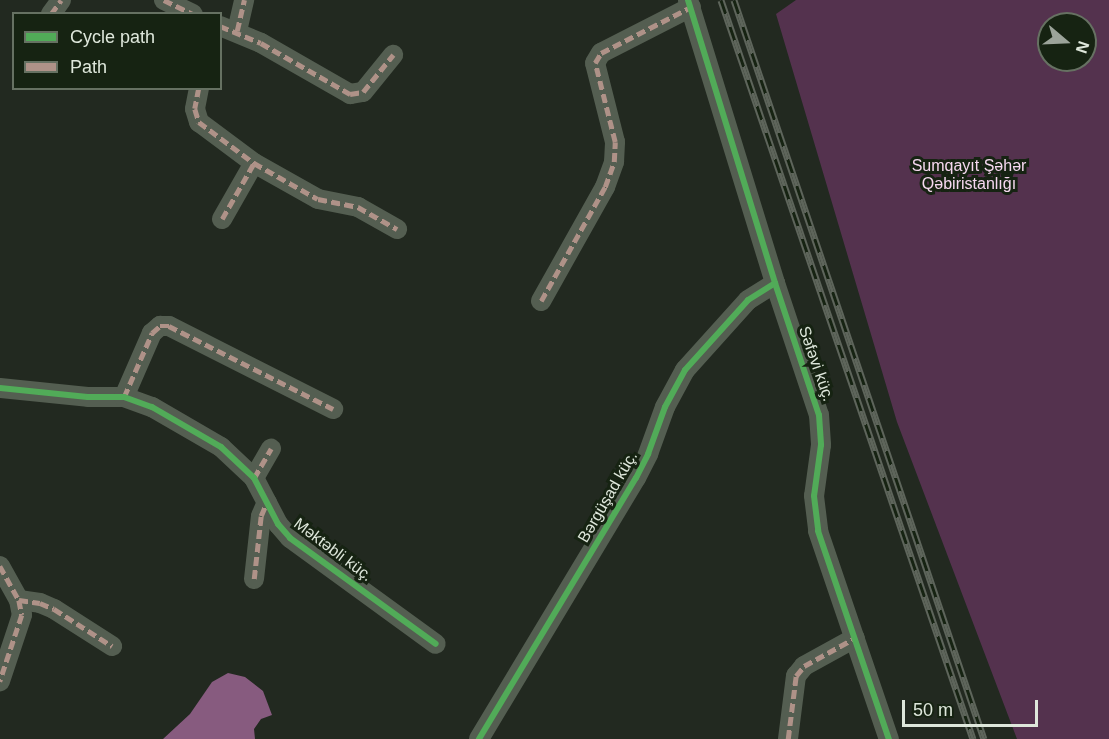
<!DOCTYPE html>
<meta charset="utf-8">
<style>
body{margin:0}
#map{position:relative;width:1109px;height:739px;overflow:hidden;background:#222920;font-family:Arial,sans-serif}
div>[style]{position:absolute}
.green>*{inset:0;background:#54324e}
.water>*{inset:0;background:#875b7f}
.minor>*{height:20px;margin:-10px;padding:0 10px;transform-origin:10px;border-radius:10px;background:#545e51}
.rail>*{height:7px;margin-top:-3.5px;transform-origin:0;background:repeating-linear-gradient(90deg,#162312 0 14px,#5e655b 0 28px);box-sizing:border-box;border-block:2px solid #5e655b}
.quiet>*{height:4.5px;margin-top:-2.25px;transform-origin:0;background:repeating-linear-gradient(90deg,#af9288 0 9px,transparent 0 13.5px)}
.cycleway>*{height:6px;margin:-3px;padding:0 3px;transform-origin:3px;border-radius:3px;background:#51ab58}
span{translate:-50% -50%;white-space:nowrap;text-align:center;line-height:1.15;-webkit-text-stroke:6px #162312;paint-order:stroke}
.park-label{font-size:16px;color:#f6d8f0}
.street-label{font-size:16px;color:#dee7db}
.legend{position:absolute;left:12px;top:12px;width:210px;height:78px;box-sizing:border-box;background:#162312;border:2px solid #667162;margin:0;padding:8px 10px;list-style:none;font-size:18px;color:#dee7db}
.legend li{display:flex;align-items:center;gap:12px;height:30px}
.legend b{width:30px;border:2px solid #667162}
.north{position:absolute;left:1037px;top:12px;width:60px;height:60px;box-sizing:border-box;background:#162312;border:2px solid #667162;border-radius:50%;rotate:109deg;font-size:16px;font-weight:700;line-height:24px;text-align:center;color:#dee7db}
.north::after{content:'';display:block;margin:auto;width:21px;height:27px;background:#9ca49a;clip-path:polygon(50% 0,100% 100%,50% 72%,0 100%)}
.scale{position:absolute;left:902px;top:700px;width:136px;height:27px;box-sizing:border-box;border:3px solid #dee7db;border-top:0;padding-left:8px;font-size:18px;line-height:21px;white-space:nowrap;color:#dee7db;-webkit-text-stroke:4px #162312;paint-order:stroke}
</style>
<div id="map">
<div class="green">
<div style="clip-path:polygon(evenodd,796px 0,1109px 0,1109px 739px,1017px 739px,897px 422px,776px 14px,796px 0,1049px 24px,1085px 24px,1085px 60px,1049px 60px,1049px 24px)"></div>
</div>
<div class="water">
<div style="clip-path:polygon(228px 673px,245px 677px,263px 691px,272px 715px,261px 719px,254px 729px,255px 739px,163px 739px,190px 714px,212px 682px)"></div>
</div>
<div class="minor">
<div style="left:164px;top:0;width:32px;rotate:26deg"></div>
<div style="left:688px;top:0;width:296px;rotate:72.9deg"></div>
<div style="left:775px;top:283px;width:139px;rotate:71.6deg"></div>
<div style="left:819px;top:415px;width:30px;rotate:86deg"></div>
<div style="left:821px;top:445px;width:51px;rotate:97.8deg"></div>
<div style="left:814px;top:496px;width:35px;rotate:83deg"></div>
<div style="left:818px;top:531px;width:220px;rotate:71.2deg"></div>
<div style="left:51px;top:14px;width:17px;rotate:-54deg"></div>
<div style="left:220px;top:26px;width:44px;rotate:22.5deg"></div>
<div style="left:261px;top:43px;width:103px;rotate:29.8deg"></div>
<div style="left:350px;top:94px;width:13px;rotate:-9deg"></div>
<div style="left:363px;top:92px;width:48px;rotate:-51deg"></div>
<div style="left:237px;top:31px;width:32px;rotate:-77deg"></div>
<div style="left:199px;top:88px;width:21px;rotate:101deg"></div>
<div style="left:195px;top:109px;width:14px;rotate:73deg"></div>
<div style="left:199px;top:122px;width:69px;rotate:36.7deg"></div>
<div style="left:254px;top:163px;width:73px;rotate:29.4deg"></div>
<div style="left:318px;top:199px;width:41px;rotate:11.3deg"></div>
<div style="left:358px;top:207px;width:45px;rotate:29.4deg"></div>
<div style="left:222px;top:219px;width:64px;rotate:-60.3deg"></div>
<div style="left:541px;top:301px;width:131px;rotate:-60.7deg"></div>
<div style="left:605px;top:187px;width:27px;rotate:-70deg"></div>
<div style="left:614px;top:162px;width:20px;rotate:-87deg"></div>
<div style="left:615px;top:142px;width:81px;rotate:-104.2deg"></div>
<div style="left:595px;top:63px;width:12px;rotate:-59deg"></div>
<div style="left:601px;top:53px;width:101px;rotate:-27.1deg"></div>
<div style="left:0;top:388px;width:88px;rotate:5.8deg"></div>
<div style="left:88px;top:397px;width:36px"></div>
<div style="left:124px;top:397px;width:30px;rotate:20deg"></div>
<div style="left:152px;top:407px;width:80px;rotate:30.1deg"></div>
<div style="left:221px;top:447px;width:45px;rotate:43.2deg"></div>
<div style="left:254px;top:478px;width:52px;rotate:62.4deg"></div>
<div style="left:278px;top:524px;width:18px;rotate:49deg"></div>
<div style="left:290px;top:538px;width:180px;rotate:36deg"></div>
<div style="left:124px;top:397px;width:70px;rotate:-66.4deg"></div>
<div style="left:152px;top:333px;width:11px;rotate:-41deg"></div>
<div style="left:160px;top:326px;width:9px"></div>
<div style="left:169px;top:326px;width:184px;rotate:26.8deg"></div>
<div style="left:254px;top:478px;width:34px;rotate:-60deg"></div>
<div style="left:0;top:566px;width:39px;rotate:61deg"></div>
<div style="left:19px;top:600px;width:15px;rotate:79deg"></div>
<div style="left:22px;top:615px;width:70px;rotate:108.4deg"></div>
<div style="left:254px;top:579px;width:63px;rotate:-83.7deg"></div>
<div style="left:261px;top:516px;width:15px;rotate:-67deg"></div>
<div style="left:19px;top:600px;width:21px;rotate:8deg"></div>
<div style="left:40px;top:603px;width:15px;rotate:23deg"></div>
<div style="left:54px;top:609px;width:69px;rotate:32.5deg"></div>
<div style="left:479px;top:739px;width:305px;rotate:-59deg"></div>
<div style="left:636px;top:478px;width:27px;rotate:-63deg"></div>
<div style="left:648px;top:454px;width:50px;rotate:-70.1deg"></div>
<div style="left:665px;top:407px;width:42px;rotate:-61.6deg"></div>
<div style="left:685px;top:370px;width:94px;rotate:-48deg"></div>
<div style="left:748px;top:300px;width:32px;rotate:-32deg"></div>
<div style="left:788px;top:739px;width:64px;rotate:-82.8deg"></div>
<div style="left:796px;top:676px;width:13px;rotate:-51deg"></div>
<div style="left:804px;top:666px;width:58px;rotate:-28.8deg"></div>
</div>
<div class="rail">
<div style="left:721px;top:0;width:781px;rotate:71.17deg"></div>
<div style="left:734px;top:0;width:780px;rotate:71.31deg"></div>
</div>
<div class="quiet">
<div style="left:164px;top:0;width:32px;rotate:26deg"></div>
<div style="left:51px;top:14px;width:17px;rotate:-54deg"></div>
<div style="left:220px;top:26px;width:44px;rotate:22.5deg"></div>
<div style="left:261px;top:43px;width:103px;rotate:29.8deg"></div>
<div style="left:350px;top:94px;width:13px;rotate:-9deg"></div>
<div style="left:363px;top:92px;width:48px;rotate:-51deg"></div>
<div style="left:237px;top:31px;width:32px;rotate:-77deg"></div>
<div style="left:199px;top:88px;width:21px;rotate:101deg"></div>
<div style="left:195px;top:109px;width:14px;rotate:73deg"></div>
<div style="left:199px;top:122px;width:69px;rotate:36.7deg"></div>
<div style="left:254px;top:163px;width:73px;rotate:29.4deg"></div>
<div style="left:318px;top:199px;width:41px;rotate:11.3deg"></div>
<div style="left:358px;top:207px;width:45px;rotate:29.4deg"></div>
<div style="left:222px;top:219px;width:64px;rotate:-60.3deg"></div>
<div style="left:541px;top:301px;width:131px;rotate:-60.7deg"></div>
<div style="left:605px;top:187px;width:27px;rotate:-70deg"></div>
<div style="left:614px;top:162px;width:20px;rotate:-87deg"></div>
<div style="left:615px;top:142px;width:81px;rotate:-104.2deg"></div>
<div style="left:595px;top:63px;width:12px;rotate:-59deg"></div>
<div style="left:601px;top:53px;width:101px;rotate:-27.1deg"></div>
<div style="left:124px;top:397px;width:70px;rotate:-66.4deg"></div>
<div style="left:152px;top:333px;width:11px;rotate:-41deg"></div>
<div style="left:160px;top:326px;width:9px"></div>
<div style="left:169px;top:326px;width:184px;rotate:26.8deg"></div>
<div style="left:254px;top:478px;width:34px;rotate:-60deg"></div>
<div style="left:0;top:566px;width:39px;rotate:61deg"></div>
<div style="left:19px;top:600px;width:15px;rotate:79deg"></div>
<div style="left:22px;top:615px;width:70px;rotate:108.4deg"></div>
<div style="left:254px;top:579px;width:63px;rotate:-83.7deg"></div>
<div style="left:261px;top:516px;width:15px;rotate:-67deg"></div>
<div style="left:19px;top:600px;width:21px;rotate:8deg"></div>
<div style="left:40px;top:603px;width:15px;rotate:23deg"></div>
<div style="left:54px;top:609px;width:69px;rotate:32.5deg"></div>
<div style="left:788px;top:739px;width:64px;rotate:-82.8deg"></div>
<div style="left:796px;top:676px;width:13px;rotate:-51deg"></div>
<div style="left:804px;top:666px;width:58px;rotate:-28.8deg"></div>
</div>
<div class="cycleway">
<div style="left:688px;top:0;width:296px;rotate:72.9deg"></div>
<div style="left:775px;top:283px;width:139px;rotate:71.6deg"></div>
<div style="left:819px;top:415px;width:30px;rotate:86deg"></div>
<div style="left:821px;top:445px;width:51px;rotate:97.8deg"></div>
<div style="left:814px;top:496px;width:35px;rotate:83deg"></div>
<div style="left:818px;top:531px;width:220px;rotate:71.2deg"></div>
<div style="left:0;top:388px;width:88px;rotate:5.8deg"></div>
<div style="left:88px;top:397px;width:36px"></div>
<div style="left:124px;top:397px;width:30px;rotate:20deg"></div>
<div style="left:152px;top:407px;width:80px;rotate:30.1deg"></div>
<div style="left:221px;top:447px;width:45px;rotate:43.2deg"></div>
<div style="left:254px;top:478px;width:52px;rotate:62.4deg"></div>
<div style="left:278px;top:524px;width:18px;rotate:49deg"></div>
<div style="left:290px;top:538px;width:180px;rotate:36deg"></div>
<div style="left:479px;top:739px;width:305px;rotate:-59deg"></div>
<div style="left:636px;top:478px;width:27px;rotate:-63deg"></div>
<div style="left:648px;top:454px;width:50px;rotate:-70.1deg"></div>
<div style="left:665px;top:407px;width:42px;rotate:-61.6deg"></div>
<div style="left:685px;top:370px;width:94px;rotate:-48deg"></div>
<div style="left:748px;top:300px;width:32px;rotate:-32deg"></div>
</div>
<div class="park-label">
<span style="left:969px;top:175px">Sumqayıt Şəhər<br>Qəbiristanlığı</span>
</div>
<div class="street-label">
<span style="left:816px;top:364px;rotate:71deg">Səfəvi küç.</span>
<span style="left:608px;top:497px;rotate:-60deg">Bərgüşad küç.</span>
<span style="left:333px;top:550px;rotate:37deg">Məktəbli küç.</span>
</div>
<ul class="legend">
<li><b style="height:8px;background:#51ab58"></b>Cycle path</li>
<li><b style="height:8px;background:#af9288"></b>Path</li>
</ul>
<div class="north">N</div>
<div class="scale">50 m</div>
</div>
